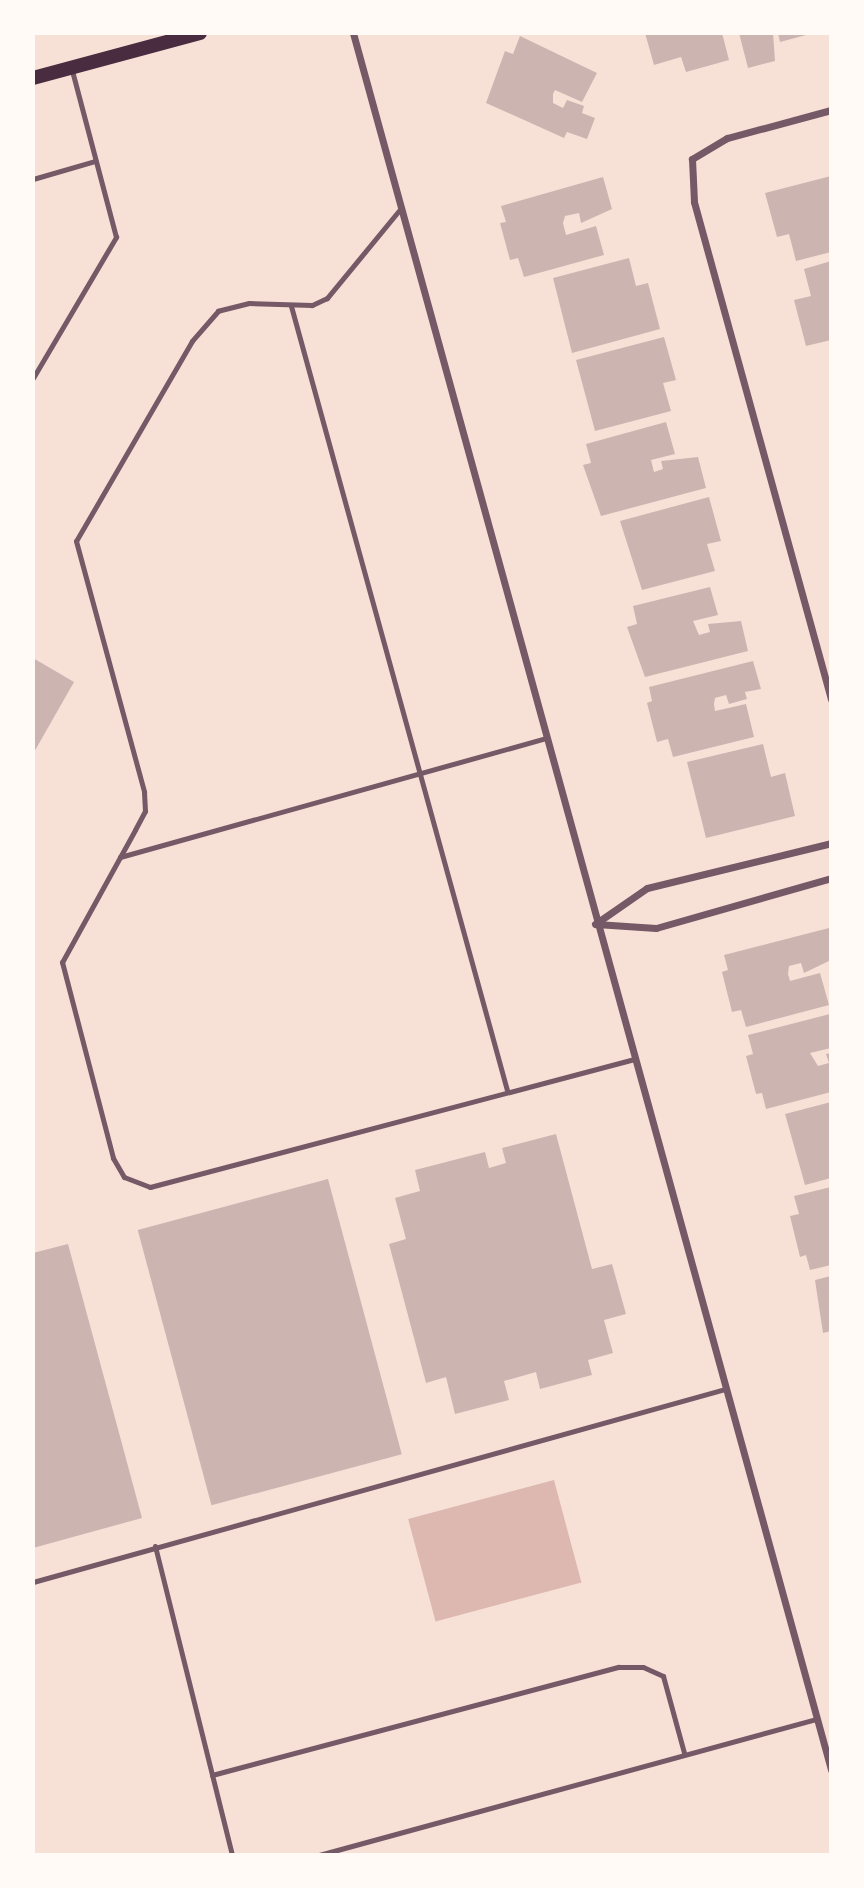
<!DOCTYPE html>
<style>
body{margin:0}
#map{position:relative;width:864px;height:1888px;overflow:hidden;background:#f7e1d7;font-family:Quicksand,sans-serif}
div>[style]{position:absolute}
.water>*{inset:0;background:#dcb8b0;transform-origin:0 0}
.building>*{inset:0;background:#ccb4b1;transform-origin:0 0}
.service>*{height:5px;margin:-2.5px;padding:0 2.5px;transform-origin:2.5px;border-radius:2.5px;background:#755966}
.minor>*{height:7px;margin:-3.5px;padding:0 3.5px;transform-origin:3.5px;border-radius:3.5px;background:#755966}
.secondary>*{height:14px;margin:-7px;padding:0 7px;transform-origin:7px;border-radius:7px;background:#4a2c40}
span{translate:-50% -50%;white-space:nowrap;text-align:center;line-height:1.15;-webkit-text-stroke:5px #fffaf5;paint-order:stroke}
.frame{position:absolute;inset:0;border:35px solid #fffaf5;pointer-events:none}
</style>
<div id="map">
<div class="water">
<div style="left:554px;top:1480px;width:106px;height:151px;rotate:75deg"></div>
</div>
<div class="building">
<div style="clip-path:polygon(645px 33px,722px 33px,729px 60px,686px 72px,681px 57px,654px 65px)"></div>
<div style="clip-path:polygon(739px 33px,773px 33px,775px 61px,748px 68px)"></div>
<div style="clip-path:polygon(778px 33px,809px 33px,810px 34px,780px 42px)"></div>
<div style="clip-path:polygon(520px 36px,597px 73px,582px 102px,555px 90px,553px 94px,553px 103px,563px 108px,567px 100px,584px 106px,582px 113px,595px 118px,587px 139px,567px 132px,564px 138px,486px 103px,505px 51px,513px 54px)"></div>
<div style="clip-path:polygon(831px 176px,831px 252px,796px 261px,789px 234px,777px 237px,765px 193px)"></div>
<div style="clip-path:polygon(603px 177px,612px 209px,581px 223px,579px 213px,565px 216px,563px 223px,566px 235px,596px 226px,604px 255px,524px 277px,518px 258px,510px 260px,500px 223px,506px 222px,501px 206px)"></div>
<div style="clip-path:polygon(629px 258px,636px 286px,648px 283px,660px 329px,572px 353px,553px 278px)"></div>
<div style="clip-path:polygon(831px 261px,831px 340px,806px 346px,794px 300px,811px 296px,804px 269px)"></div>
<div style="clip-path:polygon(664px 337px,676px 380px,663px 383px,671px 411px,595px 431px,576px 360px)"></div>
<div style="clip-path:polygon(666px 422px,675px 454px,651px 460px,654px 472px,663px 469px,661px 461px,698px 457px,706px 488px,601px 516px,583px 465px,591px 463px,586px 444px)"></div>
<div style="clip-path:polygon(709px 497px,721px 541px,707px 544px,715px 571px,642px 590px,620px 521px)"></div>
<div style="clip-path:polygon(710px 587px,718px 615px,693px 621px,699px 635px,710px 632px,708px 624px,741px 621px,748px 651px,645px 677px,627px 627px,637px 624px,633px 606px)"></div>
<div style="clip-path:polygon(33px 658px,74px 682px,33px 754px)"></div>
<div style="clip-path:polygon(753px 661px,761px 689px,745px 692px,747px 699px,729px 704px,726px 695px,715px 698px,714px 704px,715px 711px,746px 704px,754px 737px,673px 757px,668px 739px,657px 742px,647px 703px,652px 701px,649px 687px)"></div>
<div style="clip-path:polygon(763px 744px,771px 777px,785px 773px,795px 816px,706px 838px,687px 762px)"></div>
<div style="clip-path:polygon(829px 928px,831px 960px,804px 973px,801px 963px,789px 966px,788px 974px,790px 981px,820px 973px,829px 1005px,746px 1027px,741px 1010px,732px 1012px,722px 972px,728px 970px,724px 955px)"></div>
<div style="clip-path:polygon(830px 1014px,831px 1048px,810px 1053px,818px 1066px,829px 1063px,826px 1054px,831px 1053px,831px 1092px,766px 1109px,762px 1093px,756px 1094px,746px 1056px,753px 1054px,748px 1035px)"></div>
<div style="clip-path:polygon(831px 1102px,831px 1178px,805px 1185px,785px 1114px)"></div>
<div style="clip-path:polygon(556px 1134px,592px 1269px,612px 1264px,626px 1314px,604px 1320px,613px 1353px,588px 1360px,592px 1375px,540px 1389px,536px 1372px,504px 1381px,509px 1400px,455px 1414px,446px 1377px,426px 1383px,389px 1244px,406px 1239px,395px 1198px,420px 1191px,415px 1170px,485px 1152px,489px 1168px,506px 1163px,502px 1148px)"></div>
<div style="left:328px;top:1179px;width:285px;height:197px;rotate:75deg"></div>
<div style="clip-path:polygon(831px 1187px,831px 1265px,810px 1270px,806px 1255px,800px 1257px,790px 1216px,799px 1214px,794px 1196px)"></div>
<div style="clip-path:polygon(68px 1244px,142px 1518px,33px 1548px,33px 1253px)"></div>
<div style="clip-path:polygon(831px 1276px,831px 1331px,823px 1333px,815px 1280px)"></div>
</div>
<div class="service">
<div style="left:33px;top:179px;width:65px;rotate:-16.2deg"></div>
<div style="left:401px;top:208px;width:117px;rotate:129.4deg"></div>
<div style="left:327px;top:298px;width:17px;rotate:155deg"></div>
<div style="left:312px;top:305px;width:63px;rotate:-178.2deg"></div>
<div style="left:249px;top:303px;width:32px;rotate:166deg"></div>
<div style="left:218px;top:311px;width:40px;rotate:131deg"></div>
<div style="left:192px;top:341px;width:231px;rotate:120.1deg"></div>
<div style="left:76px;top:541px;width:260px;rotate:74.8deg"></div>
<div style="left:144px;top:792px;width:19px;rotate:87deg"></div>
<div style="left:145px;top:811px;width:21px;rotate:118deg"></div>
<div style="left:135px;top:830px;width:151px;rotate:118.9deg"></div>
<div style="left:62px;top:962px;width:203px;rotate:75.4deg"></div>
<div style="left:113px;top:1158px;width:22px;rotate:60deg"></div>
<div style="left:124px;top:1177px;width:28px;rotate:21deg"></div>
<div style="left:150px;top:1187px;width:500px;rotate:-14.8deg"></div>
<div style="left:291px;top:306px;width:813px;rotate:74.6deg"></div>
<div style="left:33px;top:378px;width:164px;rotate:-59.5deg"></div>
<div style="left:116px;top:237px;width:173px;rotate:-104.8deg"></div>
<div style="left:120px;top:857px;width:441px;rotate:-15.6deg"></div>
<div style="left:155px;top:1546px;width:318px;rotate:76deg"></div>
<div style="left:33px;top:1582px;width:718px;rotate:-15.58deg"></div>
<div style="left:212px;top:1775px;width:421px;rotate:-14.9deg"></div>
<div style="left:619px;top:1667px;width:24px"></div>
<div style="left:643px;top:1667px;width:22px;rotate:24deg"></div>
<div style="left:663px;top:1676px;width:80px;rotate:74.7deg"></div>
<div style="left:319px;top:1855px;width:515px;rotate:-15.3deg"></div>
</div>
<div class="minor">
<div style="left:353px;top:33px;width:1802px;rotate:74.61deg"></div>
<div style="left:831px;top:110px;width:108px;rotate:164.9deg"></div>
<div style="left:727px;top:138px;width:41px;rotate:149deg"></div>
<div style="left:692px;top:159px;width:43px;rotate:87.3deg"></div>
<div style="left:694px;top:202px;width:516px;rotate:74.59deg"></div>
<div style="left:595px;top:924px;width:63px;rotate:-34.7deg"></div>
<div style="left:647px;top:888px;width:189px;rotate:-13.7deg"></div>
<div style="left:596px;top:924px;width:60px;rotate:3.8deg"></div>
<div style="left:656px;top:928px;width:182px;rotate:-15.9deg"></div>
</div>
<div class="secondary">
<div style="left:33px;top:78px;width:173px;rotate:-15.1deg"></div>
</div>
<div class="frame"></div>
</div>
